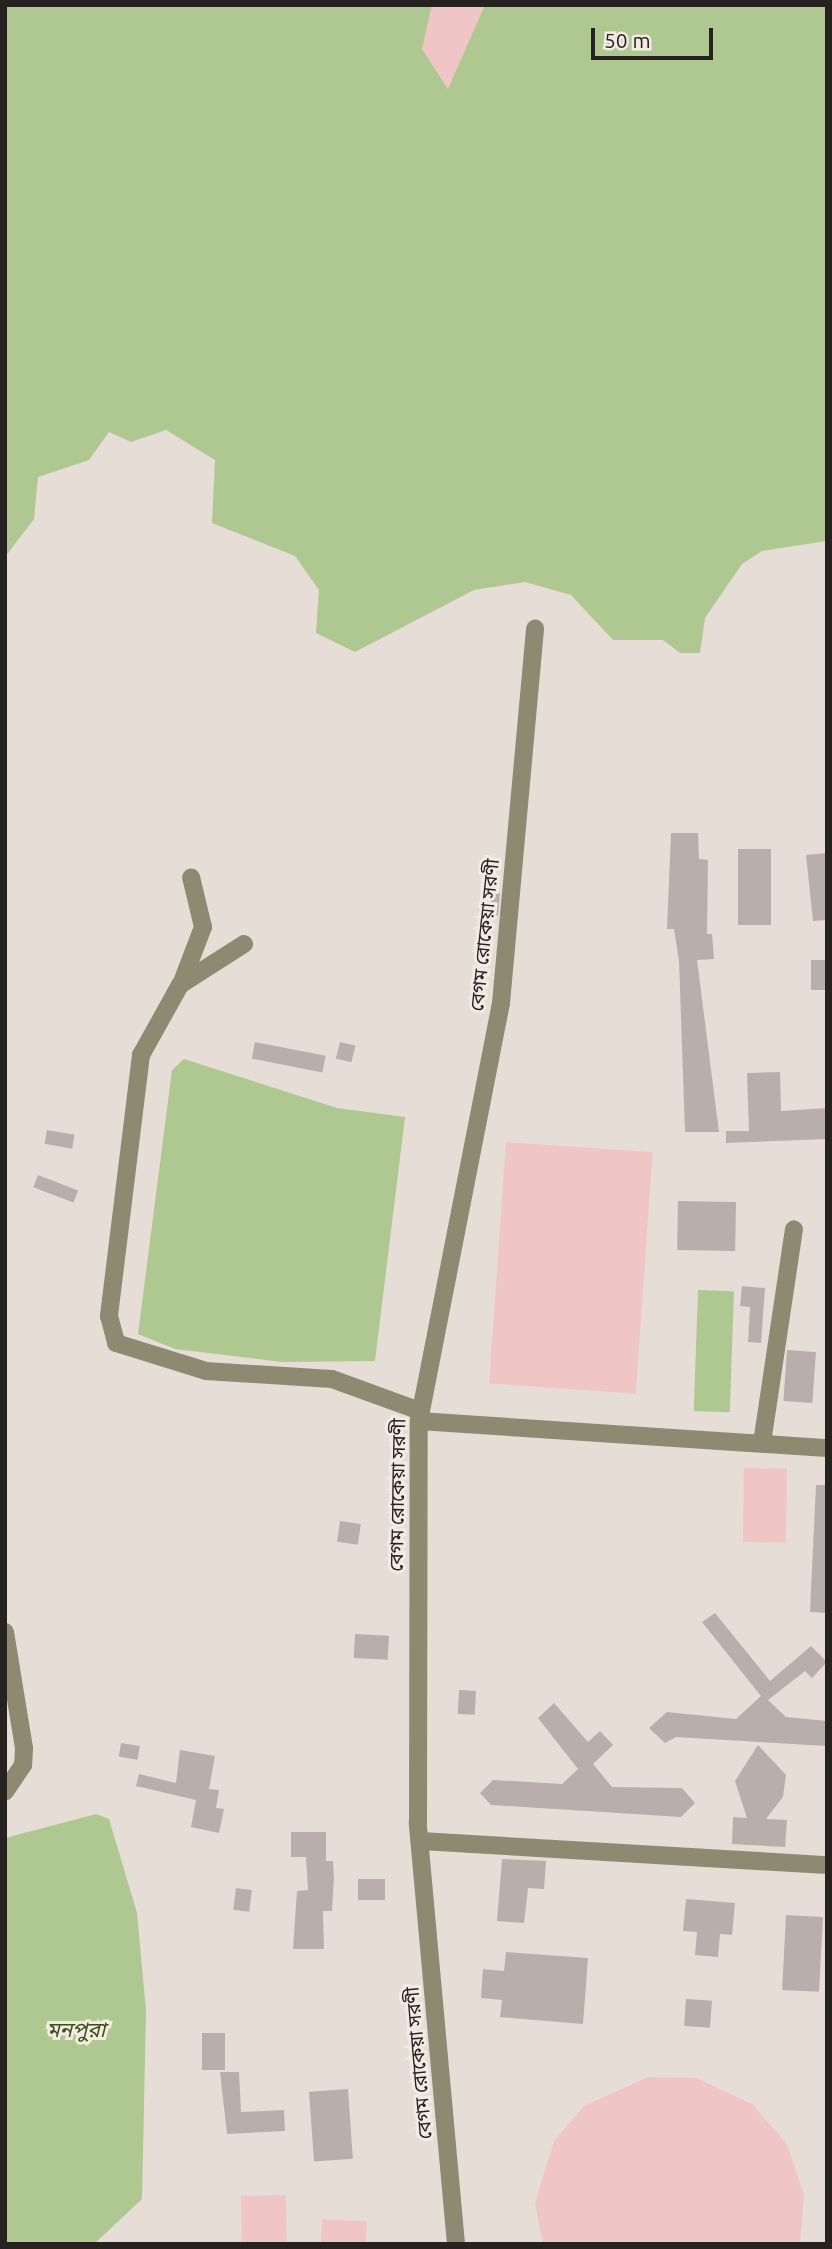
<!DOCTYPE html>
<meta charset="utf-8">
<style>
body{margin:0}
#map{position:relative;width:832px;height:2249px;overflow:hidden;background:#e6ded6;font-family:Ubuntu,"Noto Sans Bengali",sans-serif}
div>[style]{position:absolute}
.green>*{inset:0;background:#f0c5c6;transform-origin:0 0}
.water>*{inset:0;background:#afc790;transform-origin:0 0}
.building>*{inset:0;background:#b9aeaa;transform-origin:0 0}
.minor>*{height:18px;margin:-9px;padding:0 9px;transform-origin:9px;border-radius:9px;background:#8e8a71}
span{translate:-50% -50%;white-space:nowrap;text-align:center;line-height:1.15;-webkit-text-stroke:6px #f3ebe3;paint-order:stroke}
.street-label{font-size:19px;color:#25221f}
.water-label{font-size:21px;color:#3a5015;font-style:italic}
.frame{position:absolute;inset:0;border:7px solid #25221f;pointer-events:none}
.scale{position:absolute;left:591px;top:28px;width:122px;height:32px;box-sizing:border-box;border:4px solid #25221f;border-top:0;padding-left:9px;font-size:21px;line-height:24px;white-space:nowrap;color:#25221f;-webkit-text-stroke:5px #f3ebe3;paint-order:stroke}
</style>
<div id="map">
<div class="green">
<div style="clip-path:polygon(432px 5px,498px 5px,454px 98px,422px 49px)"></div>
<div style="left:506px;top:1142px;width:147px;height:242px;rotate:4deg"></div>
<div style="left:744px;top:1468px;width:43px;height:74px;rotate:1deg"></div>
<div style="clip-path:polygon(648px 2077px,696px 2078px,752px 2104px,787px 2144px,804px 2195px,800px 2244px,543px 2244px,535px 2203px,554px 2141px,584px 2106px)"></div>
<div style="left:286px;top:2195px;width:49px;height:45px;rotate:89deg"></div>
<div style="left:322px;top:2219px;width:45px;height:25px;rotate:3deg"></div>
</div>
<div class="water">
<div style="clip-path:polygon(5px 5px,432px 5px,422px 49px,448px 89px,485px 5px,827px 5px,826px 541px,762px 551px,742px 564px,705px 618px,700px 653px,680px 653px,663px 640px,613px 640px,571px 595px,525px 582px,474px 590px,355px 652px,316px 633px,319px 590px,295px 556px,212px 523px,215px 460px,166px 430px,131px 442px,109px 432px,89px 460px,38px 477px,34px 519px,5px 557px)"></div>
<div style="clip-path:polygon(184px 1059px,337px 1108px,405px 1117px,375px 1361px,282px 1362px,175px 1349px,138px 1334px,172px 1070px)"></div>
<div style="left:698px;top:1290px;width:36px;height:121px;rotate:2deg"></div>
<div style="clip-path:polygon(96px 1814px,109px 1819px,137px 1913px,146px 2011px,142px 2199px,94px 2244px,5px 2244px,5px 1838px)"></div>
</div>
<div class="building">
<div style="clip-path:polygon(671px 833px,698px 833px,699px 859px,708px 860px,707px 934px,712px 934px,714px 959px,697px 960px,719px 1132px,685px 1132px,679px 961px,674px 929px,667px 929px)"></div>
<div style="left:738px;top:849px;width:33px;height:76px"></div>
<div style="clip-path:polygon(827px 853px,827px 920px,813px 921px,806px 855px)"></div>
<div style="clip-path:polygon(484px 888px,500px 893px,498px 916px,478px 911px)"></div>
<div style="left:811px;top:960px;width:16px;height:30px"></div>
<div style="left:255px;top:1042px;width:72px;height:17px;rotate:11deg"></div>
<div style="left:340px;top:1042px;width:16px;height:17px;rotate:14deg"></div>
<div style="clip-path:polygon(780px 1072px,781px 1111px,827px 1108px,827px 1139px,726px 1143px,726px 1131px,749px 1131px,747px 1073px)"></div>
<div style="left:47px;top:1130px;width:28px;height:14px;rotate:10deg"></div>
<div style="left:38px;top:1175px;width:43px;height:13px;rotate:21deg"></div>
<div style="left:678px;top:1201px;width:58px;height:49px;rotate:1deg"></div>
<div style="clip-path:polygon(742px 1286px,765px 1288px,761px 1343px,748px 1342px,750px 1307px,740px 1306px)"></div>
<div style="left:787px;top:1350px;width:29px;height:51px;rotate:4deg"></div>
<div style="clip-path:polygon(816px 1485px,827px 1485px,827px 1613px,810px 1612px)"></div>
<div style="left:340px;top:1521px;width:21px;height:21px;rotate:8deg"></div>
<div style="clip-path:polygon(715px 1613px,770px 1681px,811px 1646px,827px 1662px,812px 1678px,805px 1671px,768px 1700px,786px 1717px,827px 1721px,827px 1746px,676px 1737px,665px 1743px,649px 1728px,667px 1712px,736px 1719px,761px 1696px,702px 1622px)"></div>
<div style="left:355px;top:1634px;width:34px;height:24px;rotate:3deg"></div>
<div style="left:459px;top:1690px;width:17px;height:24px;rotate:3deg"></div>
<div style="clip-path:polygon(554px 1703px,588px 1742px,600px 1731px,613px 1745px,593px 1764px,612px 1787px,682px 1788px,695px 1803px,681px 1817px,491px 1805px,480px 1793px,493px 1780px,562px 1784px,578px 1769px,538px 1718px)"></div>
<div style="left:121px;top:1743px;width:19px;height:14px;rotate:9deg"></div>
<div style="clip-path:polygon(758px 1745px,786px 1775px,783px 1797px,766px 1819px,787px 1820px,785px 1847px,732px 1844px,733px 1817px,747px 1818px,735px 1781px)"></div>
<div style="clip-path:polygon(180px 1750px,215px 1756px,209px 1789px,219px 1790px,216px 1808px,224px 1809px,219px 1833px,191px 1827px,196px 1800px,136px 1786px,139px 1774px,176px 1783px)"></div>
<div style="clip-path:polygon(291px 1832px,326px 1832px,326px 1861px,333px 1861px,334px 1878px,332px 1911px,323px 1911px,324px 1949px,293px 1949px,297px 1891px,308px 1890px,306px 1857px,291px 1857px)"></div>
<div style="clip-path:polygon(502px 1859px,546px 1861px,544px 1889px,528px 1888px,524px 1923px,497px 1921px)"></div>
<div style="left:358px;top:1879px;width:27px;height:21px"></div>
<div style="left:236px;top:1888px;width:16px;height:22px;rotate:7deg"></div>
<div style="clip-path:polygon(686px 1899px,735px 1903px,732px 1935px,720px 1934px,718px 1957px,695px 1955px,697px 1932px,683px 1931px)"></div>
<div style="left:786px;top:1915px;width:37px;height:75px;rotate:3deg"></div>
<div style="clip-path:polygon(506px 1952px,588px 1958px,583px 2024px,500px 2017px,502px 2000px,481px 1998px,483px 1969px,504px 1971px)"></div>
<div style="left:686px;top:1999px;width:26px;height:27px;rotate:4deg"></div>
<div style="left:202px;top:2033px;width:23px;height:37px"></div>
<div style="clip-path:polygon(220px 2072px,239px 2072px,241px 2112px,284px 2110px,285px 2131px,227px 2134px)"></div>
<div style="left:348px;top:2089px;width:70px;height:39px;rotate:86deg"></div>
</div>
<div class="minor">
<div style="left:244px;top:944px;width:76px;rotate:147.4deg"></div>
<div style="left:180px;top:985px;width:80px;rotate:119.1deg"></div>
<div style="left:141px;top:1055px;width:263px;rotate:97deg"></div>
<div style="left:109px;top:1316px;width:28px;rotate:75deg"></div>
<div style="left:116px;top:1343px;width:94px;rotate:17.3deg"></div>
<div style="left:206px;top:1371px;width:126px;rotate:3.6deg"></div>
<div style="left:332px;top:1379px;width:94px;rotate:20deg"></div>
<div style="left:182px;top:982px;width:59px;rotate:-69.1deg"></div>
<div style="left:203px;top:927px;width:51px;rotate:-103.5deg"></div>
<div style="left:419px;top:1421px;width:409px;rotate:3.8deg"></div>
<div style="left:762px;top:1443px;width:216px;rotate:-81.5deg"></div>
<div style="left:5px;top:1632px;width:118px;rotate:80.7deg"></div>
<div style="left:24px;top:1748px;width:17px;rotate:93deg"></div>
<div style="left:23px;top:1765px;width:32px;rotate:124deg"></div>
<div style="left:421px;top:1841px;width:407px;rotate:3.4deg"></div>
<div style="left:456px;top:2244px;width:423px;rotate:-95.2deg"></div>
<div style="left:418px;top:1823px;width:402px;rotate:-89.9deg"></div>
<div style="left:419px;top:1421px;width:426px;rotate:-78.9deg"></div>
<div style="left:501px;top:1003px;width:376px;rotate:-84.8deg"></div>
</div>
<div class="street-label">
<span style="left:485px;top:935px;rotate:-84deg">বেগম রোকেয়া সরণী</span>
<span style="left:398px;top:1495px;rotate:-89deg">বেগম রোকেয়া সরণী</span>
<span style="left:419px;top:2063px;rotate:-95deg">বেগম রোকেয়া সরণী</span>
</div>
<div class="water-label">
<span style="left:76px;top:2029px">মনপুরা</span>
</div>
<div class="frame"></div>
<div class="scale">50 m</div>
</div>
